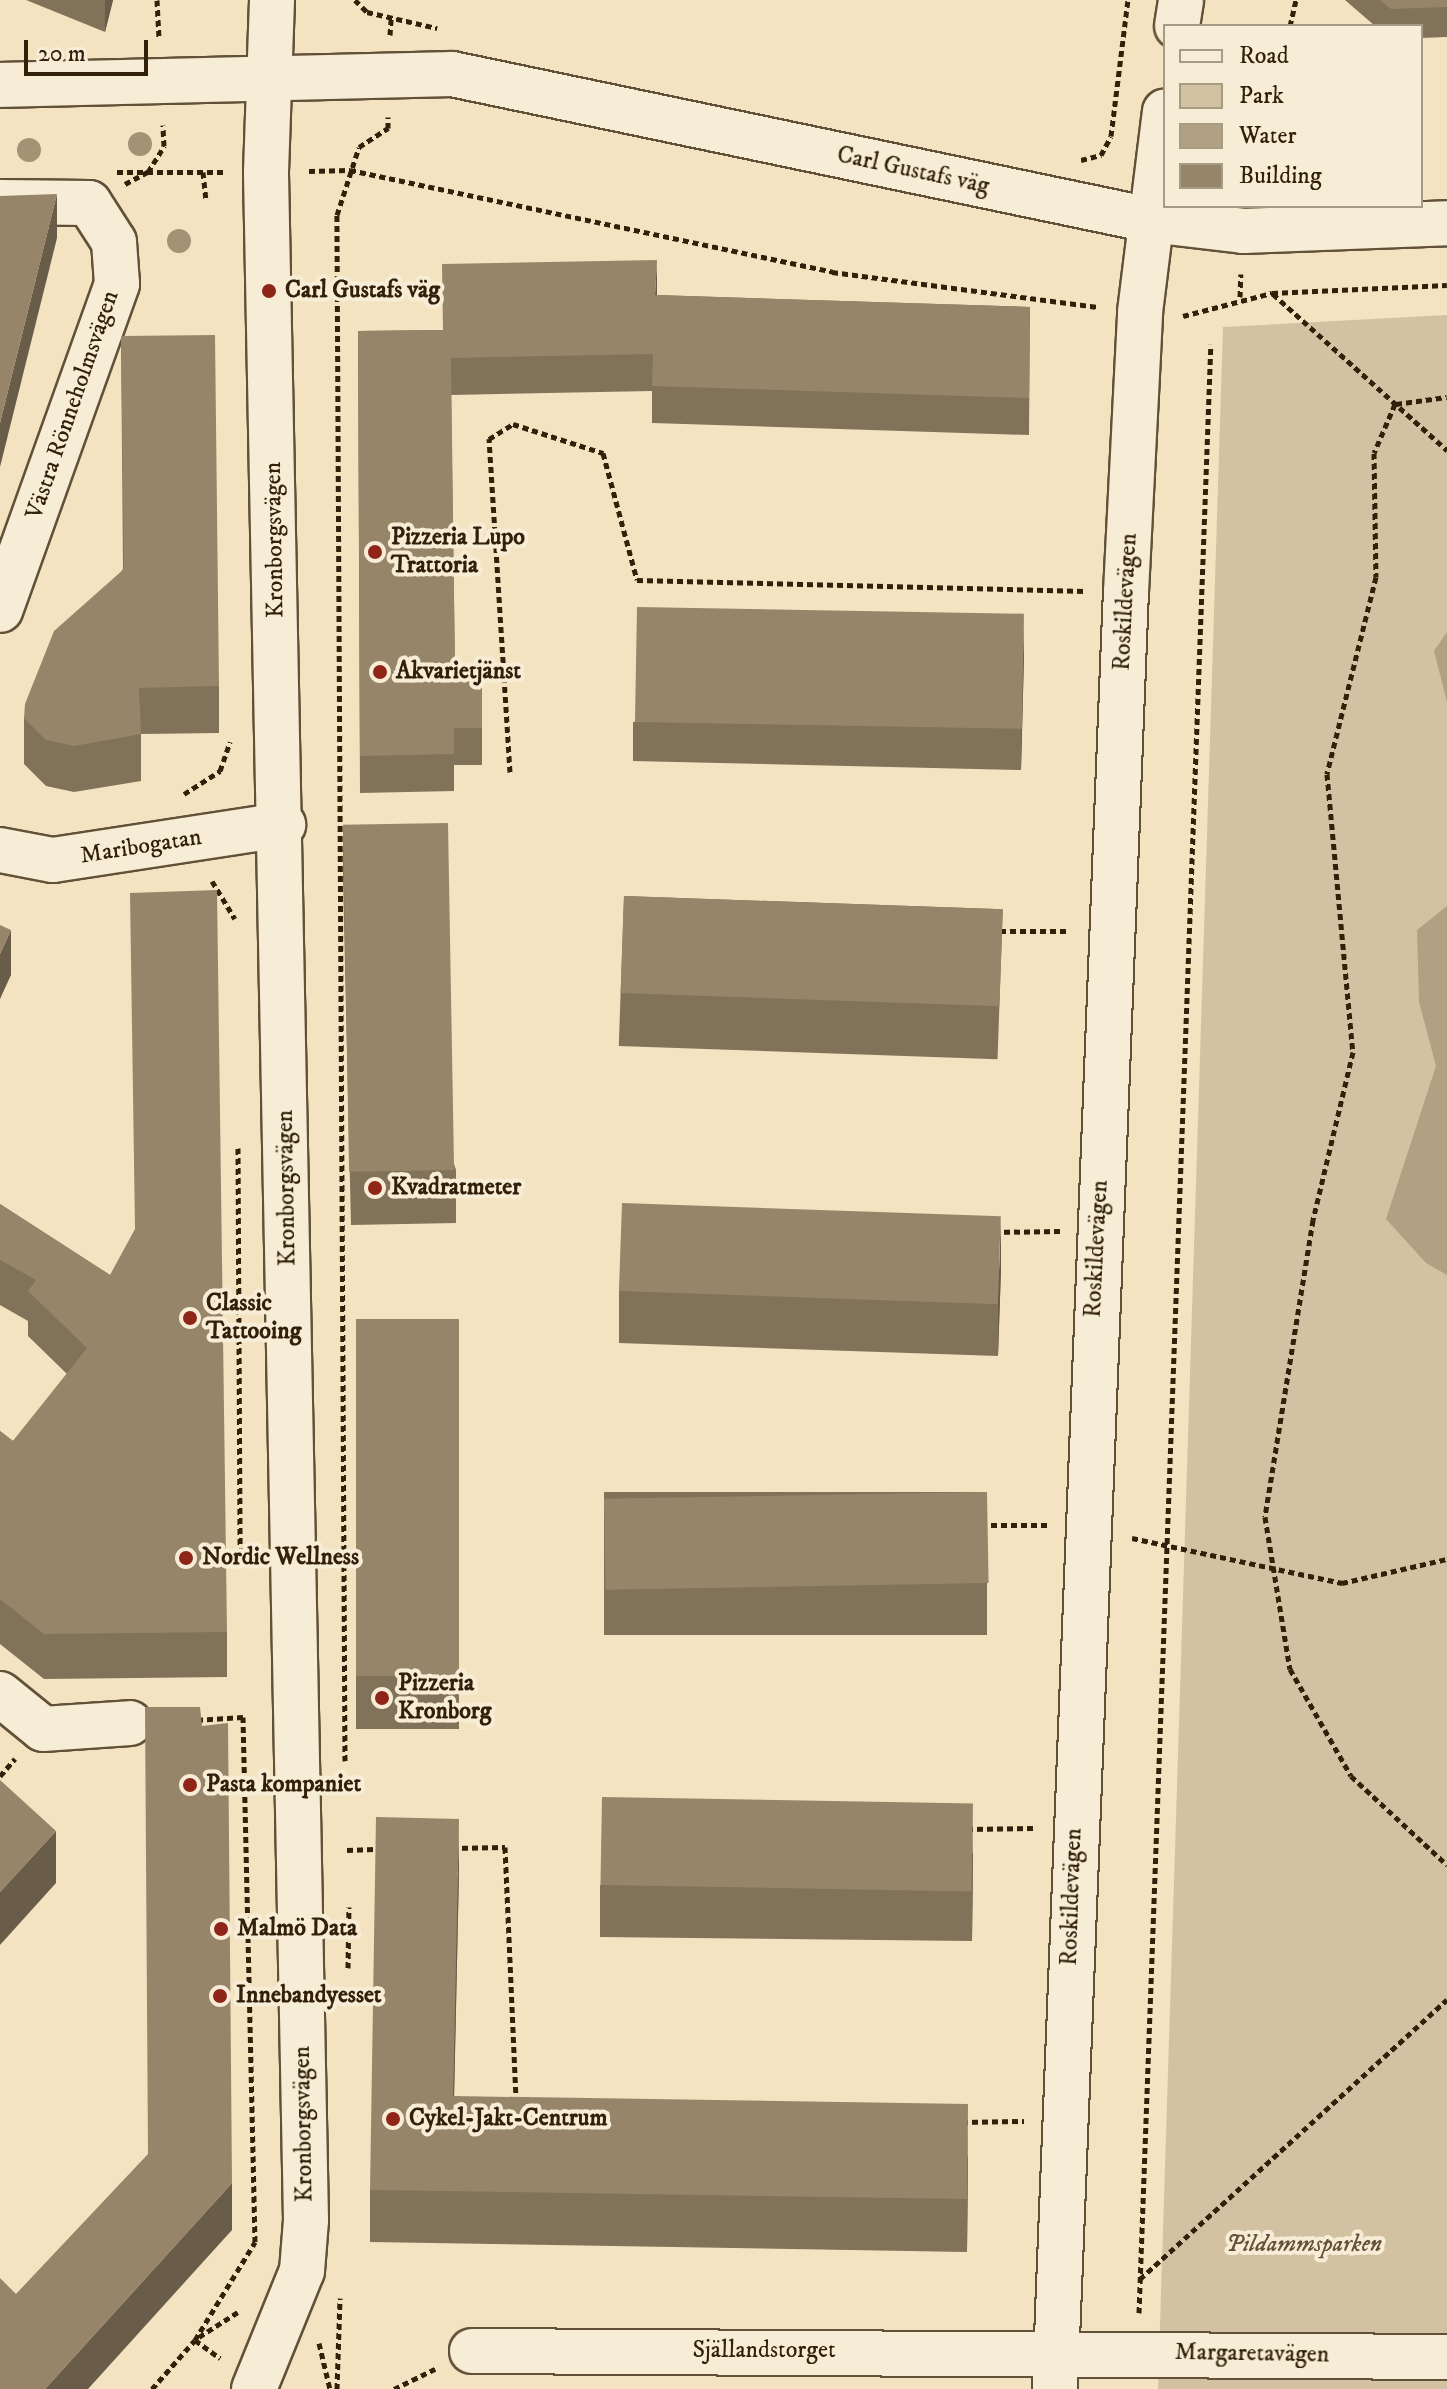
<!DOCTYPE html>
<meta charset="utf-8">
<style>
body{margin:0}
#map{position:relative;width:1447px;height:2389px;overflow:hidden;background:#f3e3c0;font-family:"IM FELL DW Pica",serif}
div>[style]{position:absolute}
.green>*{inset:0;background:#d2c2a1}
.water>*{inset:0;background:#b1a182}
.path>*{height:5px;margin-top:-2.5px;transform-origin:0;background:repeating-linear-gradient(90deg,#32200b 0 6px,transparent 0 10px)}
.roads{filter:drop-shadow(2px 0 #625138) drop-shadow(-2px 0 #625138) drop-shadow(0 2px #625138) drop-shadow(0 -2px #625138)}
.street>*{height:44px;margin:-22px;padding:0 22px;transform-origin:22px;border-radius:22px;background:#f7edd6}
.secondary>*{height:44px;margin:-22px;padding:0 22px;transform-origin:22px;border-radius:22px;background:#f7edd6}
.trees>*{width:24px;height:24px;margin:-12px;border-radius:50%;background:#a39375}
.wall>*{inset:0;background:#81725a;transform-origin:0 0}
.shaded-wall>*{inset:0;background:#695d4a}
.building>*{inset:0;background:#968569;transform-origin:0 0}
.dots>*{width:22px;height:22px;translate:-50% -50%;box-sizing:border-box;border:4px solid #f7edd6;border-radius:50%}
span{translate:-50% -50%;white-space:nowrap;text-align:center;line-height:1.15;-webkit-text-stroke:8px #f7edd6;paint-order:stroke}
.street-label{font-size:24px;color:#32200b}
.poi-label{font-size:24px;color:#32200b;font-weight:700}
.left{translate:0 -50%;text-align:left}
.park-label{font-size:24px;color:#625138;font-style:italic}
.legend{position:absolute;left:1163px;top:24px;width:260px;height:184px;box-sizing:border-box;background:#f7edd6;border:2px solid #a89b85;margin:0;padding:10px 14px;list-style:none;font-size:24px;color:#32200b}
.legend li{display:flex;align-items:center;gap:16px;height:40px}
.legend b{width:40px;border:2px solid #a89b85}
.scale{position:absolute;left:24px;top:40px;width:124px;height:36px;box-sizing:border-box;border:4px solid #32200b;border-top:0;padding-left:10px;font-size:24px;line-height:28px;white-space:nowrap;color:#32200b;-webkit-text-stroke:6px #f7edd6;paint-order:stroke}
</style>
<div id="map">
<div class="green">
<div style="clip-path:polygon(1447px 315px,1447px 2389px,1158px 2389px,1223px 327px)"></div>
</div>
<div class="water">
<div style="clip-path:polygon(1447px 632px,1447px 702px,1434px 651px)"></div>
<div style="clip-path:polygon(1447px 906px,1447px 1275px,1426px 1263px,1386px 1219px,1436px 1066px,1419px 1002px,1417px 930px)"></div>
</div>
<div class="path">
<div style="left:157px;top:0;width:39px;rotate:87deg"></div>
<div style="left:355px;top:0;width:17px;rotate:45deg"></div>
<div style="left:367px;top:12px;width:72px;rotate:12.9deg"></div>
<div style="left:1290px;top:26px;width:27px;rotate:-77deg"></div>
<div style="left:390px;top:35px;width:16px;rotate:-86deg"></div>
<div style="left:1081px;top:160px;width:21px;rotate:-14deg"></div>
<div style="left:1101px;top:155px;width:21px;rotate:-62deg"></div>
<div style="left:1111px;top:136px;width:137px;rotate:-82.9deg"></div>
<div style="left:309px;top:171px;width:41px;rotate:-1.4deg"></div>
<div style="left:350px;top:170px;width:493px;rotate:11.9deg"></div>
<div style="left:832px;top:272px;width:268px;rotate:7.5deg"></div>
<div style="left:117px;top:172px;width:106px"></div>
<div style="left:203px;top:172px;width:29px;rotate:84deg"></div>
<div style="left:125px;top:184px;width:26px;rotate:-28deg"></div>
<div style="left:148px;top:172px;width:31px;rotate:-58deg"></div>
<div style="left:164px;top:146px;width:21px;rotate:-93deg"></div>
<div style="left:1273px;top:294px;width:234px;rotate:41.9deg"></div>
<div style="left:1240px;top:297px;width:23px;rotate:-88deg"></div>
<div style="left:1183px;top:316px;width:92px;rotate:-14.5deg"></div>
<div style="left:1272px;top:293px;width:175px;rotate:-2.6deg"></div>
<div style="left:1395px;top:404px;width:53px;rotate:113.2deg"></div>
<div style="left:1374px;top:453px;width:124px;rotate:89.1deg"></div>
<div style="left:1376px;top:577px;width:203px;rotate:104deg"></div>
<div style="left:1327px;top:774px;width:279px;rotate:84.7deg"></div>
<div style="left:1353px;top:1052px;width:173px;rotate:103.4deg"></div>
<div style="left:1313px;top:1220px;width:301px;rotate:99.2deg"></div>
<div style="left:1265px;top:1517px;width:154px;rotate:80.7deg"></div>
<div style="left:1290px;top:1669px;width:123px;rotate:60.3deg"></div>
<div style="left:1351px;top:1776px;width:131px;rotate:42.8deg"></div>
<div style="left:1396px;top:404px;width:51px;rotate:-7.8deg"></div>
<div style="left:510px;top:772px;width:334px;rotate:-93.6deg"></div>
<div style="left:489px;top:439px;width:28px;rotate:-32deg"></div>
<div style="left:513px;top:424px;width:95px;rotate:17.9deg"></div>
<div style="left:603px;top:453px;width:131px;rotate:75deg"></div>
<div style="left:637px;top:580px;width:448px;rotate:1.4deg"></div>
<div style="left:184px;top:794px;width:43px;rotate:-32.6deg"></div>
<div style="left:220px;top:771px;width:31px;rotate:-71deg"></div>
<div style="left:212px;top:881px;width:44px;rotate:58.8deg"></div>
<div style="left:1000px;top:931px;width:70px"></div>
<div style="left:238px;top:1148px;width:413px;rotate:89.7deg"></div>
<div style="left:994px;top:1232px;width:66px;rotate:-0.9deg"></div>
<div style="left:981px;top:1525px;width:66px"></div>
<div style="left:1132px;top:1538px;width:215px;rotate:12.1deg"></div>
<div style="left:1342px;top:1583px;width:108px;rotate:-12.9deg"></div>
<div style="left:345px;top:1761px;width:1546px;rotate:-90.3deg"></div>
<div style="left:337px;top:215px;width:71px;rotate:-72.1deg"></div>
<div style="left:359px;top:147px;width:35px;rotate:-33deg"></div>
<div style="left:388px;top:128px;width:11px;rotate:-90deg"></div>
<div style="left:0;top:1776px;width:23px;rotate:-49deg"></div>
<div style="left:967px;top:1829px;width:66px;rotate:-0.9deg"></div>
<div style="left:452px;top:1848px;width:53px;rotate:-1.1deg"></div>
<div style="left:505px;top:1847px;width:253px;rotate:87.5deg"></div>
<div style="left:347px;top:1850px;width:35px;rotate:-2deg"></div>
<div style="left:348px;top:1968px;width:61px;rotate:-89.1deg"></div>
<div style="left:962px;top:2122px;width:62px;rotate:-0.9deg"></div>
<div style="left:1140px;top:2279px;width:415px;rotate:-42.3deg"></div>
<div style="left:1139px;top:2313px;width:1970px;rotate:-87.91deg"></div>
<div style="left:199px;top:2337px;width:46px;rotate:-32.7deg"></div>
<div style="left:195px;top:2340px;width:31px;rotate:36deg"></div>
<div style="left:319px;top:2343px;width:47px;rotate:76.6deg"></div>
<div style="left:152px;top:2389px;width:65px;rotate:-48.7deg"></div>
<div style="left:195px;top:2340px;width:115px;rotate:-58.5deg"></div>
<div style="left:255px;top:2242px;width:525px;rotate:-91.31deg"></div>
<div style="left:243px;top:1717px;width:48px;rotate:176.4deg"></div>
<div style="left:337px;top:2389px;width:91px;rotate:-88.1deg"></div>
<div style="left:394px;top:2389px;width:46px;rotate:-26deg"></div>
</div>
<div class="roads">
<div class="street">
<div style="left:1177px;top:26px;width:26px;rotate:-81deg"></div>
<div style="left:0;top:202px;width:89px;rotate:0.6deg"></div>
<div style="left:89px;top:203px;width:46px;rotate:57.3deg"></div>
<div style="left:114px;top:242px;width:42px;rotate:85.9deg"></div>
<div style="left:117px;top:284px;width:346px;rotate:109.7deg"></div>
<div style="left:0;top:850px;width:54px;rotate:10.7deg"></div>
<div style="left:53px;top:860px;width:233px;rotate:-8.7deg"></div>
<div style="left:0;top:1694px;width:55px;rotate:39.1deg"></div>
<div style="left:43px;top:1729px;width:87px;rotate:-3.9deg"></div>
<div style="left:472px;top:2351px;width:975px;rotate:0.35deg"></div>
<div style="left:1055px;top:2389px;width:1798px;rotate:-87.74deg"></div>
<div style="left:1126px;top:592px;width:280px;rotate:-87.1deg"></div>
<div style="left:1140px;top:312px;width:202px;rotate:-82.9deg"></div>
</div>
<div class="secondary">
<div style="left:0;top:85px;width:452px;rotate:-1.4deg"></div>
<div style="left:452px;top:74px;width:713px;rotate:11.81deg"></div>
<div style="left:1150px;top:220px;width:94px;rotate:6.7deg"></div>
<div style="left:1243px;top:231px;width:204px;rotate:-2.2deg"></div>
<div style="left:254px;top:2389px;width:127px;rotate:-67.9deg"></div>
<div style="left:302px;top:2271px;width:51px;rotate:-85.5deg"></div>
<div style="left:306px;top:2220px;width:2048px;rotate:-91.12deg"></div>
<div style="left:266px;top:172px;width:172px;rotate:-88deg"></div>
</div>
</div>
<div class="trees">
<div style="left:140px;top:144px"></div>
<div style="left:29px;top:150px"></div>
<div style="left:179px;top:241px"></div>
</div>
<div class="wall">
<div style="clip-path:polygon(26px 0,113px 0,105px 32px)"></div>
<div style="clip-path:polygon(1345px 0,1447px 0,1447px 37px,1421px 38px,1421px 26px,1375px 26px)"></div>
<div style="clip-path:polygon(657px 295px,1030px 307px,1029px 435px,652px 423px,652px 391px,451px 395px,455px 671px,482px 671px,482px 765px,454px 765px,454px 791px,360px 793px,358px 331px,442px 330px)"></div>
<div style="clip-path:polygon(121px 336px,219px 686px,219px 733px,141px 734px,141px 781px,74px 792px,46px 786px,24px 764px,24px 718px,123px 569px)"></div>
<div style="clip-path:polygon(1024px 655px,1021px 770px,633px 761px,633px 722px)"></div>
<div style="clip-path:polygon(343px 825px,456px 1170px,456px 1223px,351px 1225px,343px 878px)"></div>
<div style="left:624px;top:896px;width:379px;height:150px;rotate:2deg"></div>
<div style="clip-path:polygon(0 1204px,110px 1275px,227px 1632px,227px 1677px,44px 1679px,0 1644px,0 1431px,13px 1441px,67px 1374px,28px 1336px,28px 1321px,0 1305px)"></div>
<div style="clip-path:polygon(1001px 1269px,998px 1356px,619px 1343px,619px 1291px)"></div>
<div style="left:356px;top:1319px;width:103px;height:410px"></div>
<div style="left:987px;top:1492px;width:143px;height:383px;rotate:90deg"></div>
<div style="clip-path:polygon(973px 1853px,972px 1941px,600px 1937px,600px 1885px)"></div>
<div style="clip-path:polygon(459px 1871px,454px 2096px,968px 2157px,967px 2252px,370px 2242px,370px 2190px)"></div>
</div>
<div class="shaded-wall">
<div style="clip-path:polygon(105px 0,113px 0,105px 32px)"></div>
<div style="clip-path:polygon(57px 194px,57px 238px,0 467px,0 423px)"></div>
<div style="clip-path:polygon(657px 260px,657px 297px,655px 295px)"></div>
<div style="clip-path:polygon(1024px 617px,1024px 655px,1021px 770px,1021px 732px)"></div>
<div style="clip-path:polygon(11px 930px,11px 975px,0 999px,0 954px)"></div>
<div style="clip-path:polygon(1001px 1216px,1001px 1269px,998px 1356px,998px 1304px)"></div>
<div style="clip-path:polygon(973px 1801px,973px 1853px,972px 1941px,972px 1889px)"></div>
<div style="clip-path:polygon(459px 1819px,459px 1871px,453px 2148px,453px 2096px)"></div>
<div style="clip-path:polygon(56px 1831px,56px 1883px,0 1945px,0 1892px)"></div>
<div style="clip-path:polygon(968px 2104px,968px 2157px,967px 2252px,967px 2199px)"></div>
<div style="clip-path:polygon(232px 2183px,232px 2230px,88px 2389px,45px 2389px)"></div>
</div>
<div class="building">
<div style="clip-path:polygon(1380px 0,1447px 0,1447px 7px,1391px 9px)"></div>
<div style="clip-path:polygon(57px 194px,0 423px,0 196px)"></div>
<div style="clip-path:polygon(657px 260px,655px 295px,1030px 307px,1029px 398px,652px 386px,653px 354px,451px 358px,455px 671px,482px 671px,482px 728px,454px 728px,454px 754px,360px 756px,358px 331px,443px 330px,442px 264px)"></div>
<div style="clip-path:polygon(215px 335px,219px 686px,139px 688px,141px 734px,74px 746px,46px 740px,24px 718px,25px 704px,54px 631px,124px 569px,121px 336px)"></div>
<div style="left:637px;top:607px;width:387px;height:115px;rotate:1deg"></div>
<div style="left:448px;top:823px;width:347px;height:105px;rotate:89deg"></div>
<div style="clip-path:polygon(217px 890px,227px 1632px,44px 1634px,0 1599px,0 1431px,13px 1441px,87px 1348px,28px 1291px,36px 1280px,0 1260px,0 1204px,110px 1275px,135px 1229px,130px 893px)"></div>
<div style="left:624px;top:896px;width:379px;height:97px;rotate:2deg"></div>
<div style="clip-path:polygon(0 925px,11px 930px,0 954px)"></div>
<div style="left:622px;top:1203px;width:379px;height:88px;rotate:2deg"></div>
<div style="left:356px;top:1319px;width:103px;height:357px"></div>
<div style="left:987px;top:1492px;width:91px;height:383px;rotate:89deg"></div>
<div style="clip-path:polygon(145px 1707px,200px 1707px,202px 1726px,228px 1723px,232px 2183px,45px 2389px,0 2389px,0 2278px,16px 2294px,148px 2154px)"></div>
<div style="clip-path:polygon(0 1780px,56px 1831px,0 1892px)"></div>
<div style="left:602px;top:1797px;width:371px;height:88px;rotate:1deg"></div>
<div style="clip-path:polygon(376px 1817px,459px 1819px,453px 2096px,968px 2104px,967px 2199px,370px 2190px)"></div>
</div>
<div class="dots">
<div style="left:269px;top:291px;background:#8f2418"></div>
<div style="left:375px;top:552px;background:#8f2418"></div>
<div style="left:380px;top:672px;background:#8f2418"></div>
<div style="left:375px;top:1188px;background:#8f2418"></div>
<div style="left:190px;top:1318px;background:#8f2418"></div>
<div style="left:186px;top:1558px;background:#8f2418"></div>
<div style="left:382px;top:1698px;background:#8f2418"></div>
<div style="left:190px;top:1785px;background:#8f2418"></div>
<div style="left:221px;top:1929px;background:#8f2418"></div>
<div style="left:220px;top:1996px;background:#8f2418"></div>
<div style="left:393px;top:2119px;background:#8f2418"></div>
</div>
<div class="street-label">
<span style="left:913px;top:171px;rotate:12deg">Carl Gustafs väg</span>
<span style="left:73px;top:405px;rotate:-71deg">Västra Rönneholmsvägen</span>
<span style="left:275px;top:540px;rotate:-91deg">Kronborgsvägen</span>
<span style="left:1126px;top:602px;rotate:-87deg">Roskildevägen</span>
<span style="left:141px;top:847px;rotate:-9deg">Maribogatan</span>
<span style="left:287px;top:1188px;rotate:-91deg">Kronborgsvägen</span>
<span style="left:1097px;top:1249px;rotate:-87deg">Roskildevägen</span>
<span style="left:1072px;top:1897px;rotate:-88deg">Roskildevägen</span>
<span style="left:304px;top:2124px;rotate:-91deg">Kronborgsvägen</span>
<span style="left:764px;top:2351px">Själlandstorget</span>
<span style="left:1252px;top:2354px;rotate:1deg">Margaretavägen</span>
</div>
<div class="poi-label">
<span class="left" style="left:285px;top:291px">Carl Gustafs väg</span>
<span class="left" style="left:391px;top:552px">Pizzeria Lupo<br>Trattoria</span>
<span class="left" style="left:396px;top:672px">Akvarietjänst</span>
<span class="left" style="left:391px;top:1188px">Kvadratmeter</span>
<span class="left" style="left:206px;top:1318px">Classic<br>Tattooing</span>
<span class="left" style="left:202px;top:1558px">Nordic Wellness</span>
<span class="left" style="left:398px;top:1698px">Pizzeria<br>Kronborg</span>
<span class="left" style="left:206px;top:1785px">Pasta kompaniet</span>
<span class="left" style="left:237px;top:1929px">Malmö Data</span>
<span class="left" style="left:236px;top:1996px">Innebandyesset</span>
<span class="left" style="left:409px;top:2119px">Cykel-Jakt-Centrum</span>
</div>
<div class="park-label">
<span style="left:1304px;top:2245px">Pildammsparken</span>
</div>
<ul class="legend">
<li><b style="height:10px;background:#f7edd6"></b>Road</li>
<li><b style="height:22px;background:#d2c2a1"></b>Park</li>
<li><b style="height:22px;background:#b1a182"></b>Water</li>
<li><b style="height:22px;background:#968569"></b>Building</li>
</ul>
<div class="scale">20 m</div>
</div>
